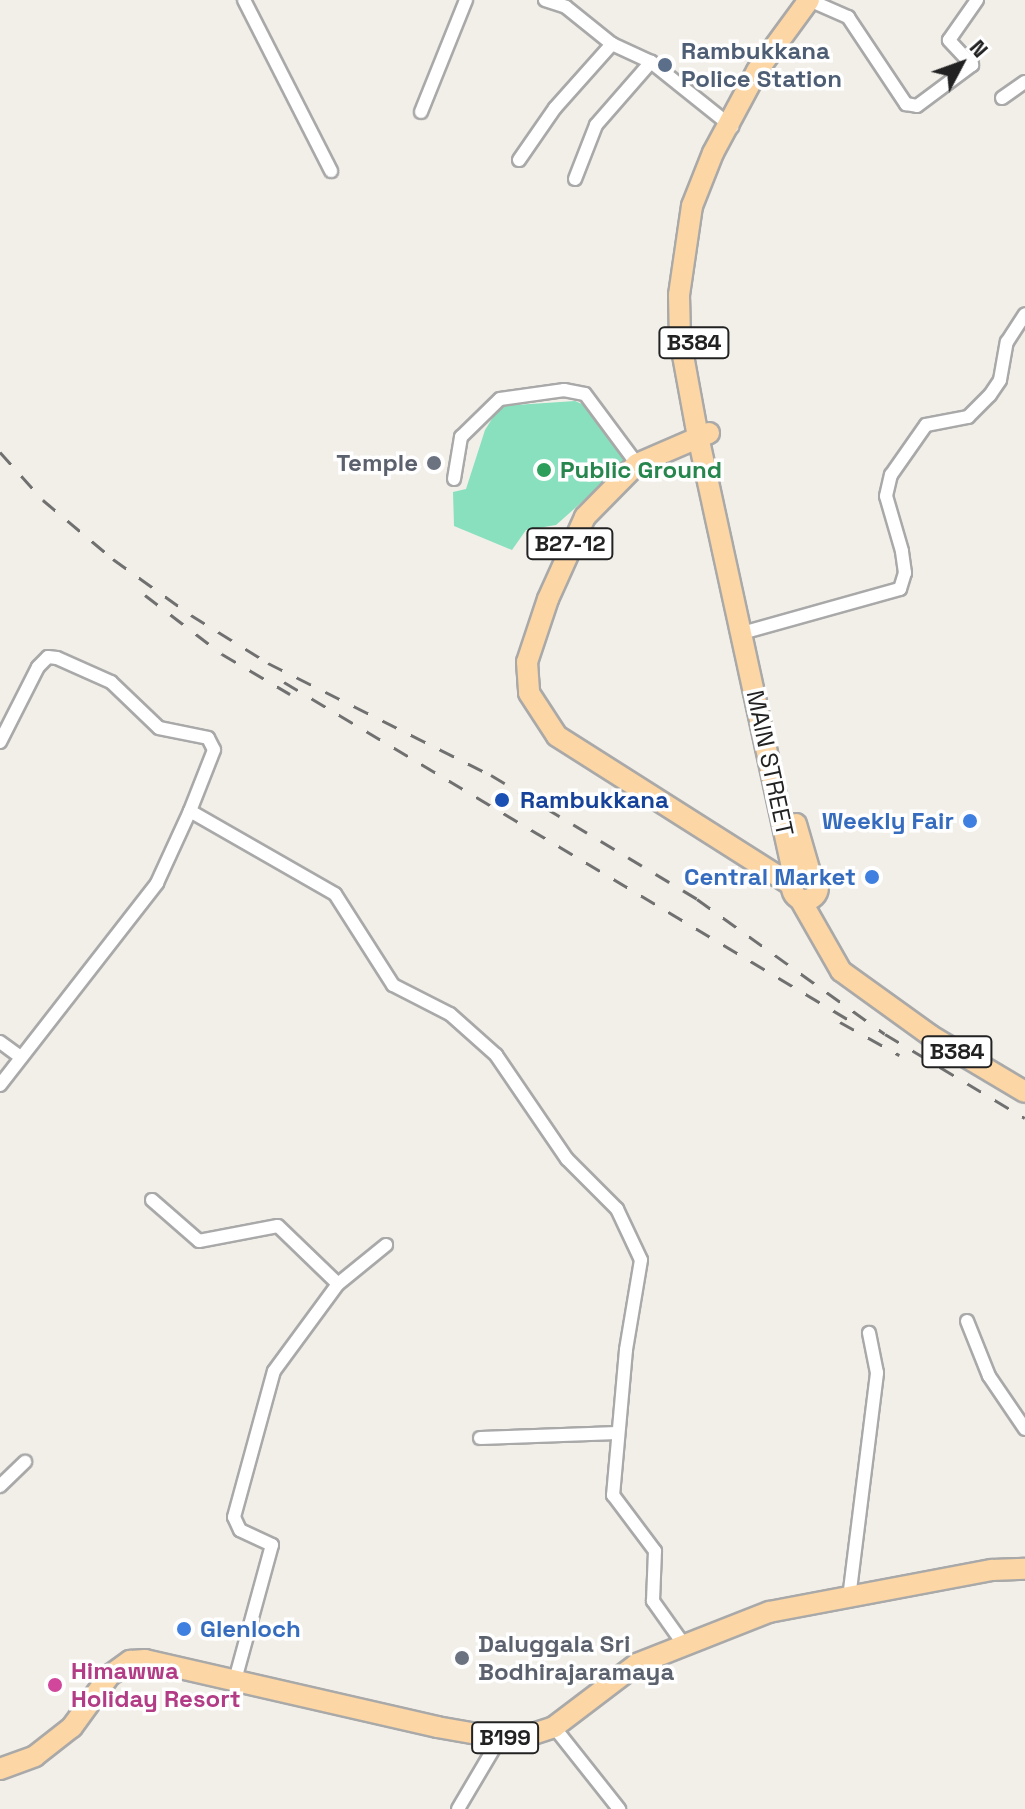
<!DOCTYPE html>
<style>
body{margin:0}
#map{position:relative;width:1025px;height:1809px;overflow:hidden;background:#f2efe9;font-family:"Space Grotesk",sans-serif}
div>[style]{position:absolute}
.pitch>*{inset:0;background:#88e0be}
.roads{filter:drop-shadow(2px 0 #a9a9a9) drop-shadow(-2px 0 #a9a9a9) drop-shadow(0 2px #a9a9a9) drop-shadow(0 -2px #a9a9a9)}
.minor>*{height:12px;margin:-6px;padding:0 6px;transform-origin:6px;border-radius:6px;background:#fff}
.primary>*{height:20px;margin:-10px;padding:0 10px;transform-origin:10px;border-radius:10px;background:#fcd6a4}
.primary>.ring{margin:-10px;padding:0;box-sizing:content-box;background:none;border:20px solid #fcd6a4;border-radius:50%}
.rail>*{height:3px;margin-top:-1.5px;transform-origin:0;background:repeating-linear-gradient(90deg,#707070 0 16px,transparent 0 32px)}
.dots>*{width:22px;height:22px;translate:-50% -50%;box-sizing:border-box;border:4px solid #fff;border-radius:50%}
span{translate:-50% -50%;white-space:nowrap;text-align:center;line-height:1.15;-webkit-text-stroke:7px #fff;paint-order:stroke}
.shield-label span{padding:2px 6px;background:#fff;border:2px solid;border-radius:6px;-webkit-text-stroke-width:0}
.shield-label{font-size:22px;color:#222;font-weight:700}
.service-label{font-size:24px;color:#4e5e75;font-weight:700}
.left{translate:0 -50%;text-align:left}
.worship-label{font-size:24px;color:#5b616d;font-weight:700}
.right{translate:-100% -50%;text-align:right}
.leisure-label{font-size:24px;color:#27864d;font-weight:700}
.street-label{font-size:24px;color:#222}
.transit-label{font-size:24px;color:#164399;font-weight:700}
.shop-label{font-size:24px;color:#366cbe;font-weight:700}
.hotel-label{font-size:24px;color:#b23c85;font-weight:700}
.north{position:absolute;left:921px;top:24px;width:80px;height:80px;-webkit-text-stroke:6px #fff;paint-order:stroke;rotate:49deg;font-size:22px;font-weight:700;line-height:32px;text-align:center;color:#222}
.north::after{content:'';display:block;margin:auto;width:28px;height:36px;background:#222;clip-path:polygon(50% 0,100% 100%,50% 72%,0 100%)}
</style>
<div id="map">
<div class="pitch">
<div style="clip-path:polygon(575px 401px,587px 406px,627px 462px,556px 525px,526px 530px,512px 550px,454px 526px,453px 492px,466px 489px,485px 430px,500px 406px)"></div>
</div>
<div class="roads">
<div class="minor">
<div style="left:244px;top:0;width:192px;rotate:63deg"></div>
<div style="left:545px;top:0;width:22px;rotate:18deg"></div>
<div style="left:566px;top:7px;width:59px;rotate:38.8deg"></div>
<div style="left:612px;top:44px;width:43px;rotate:24.8deg"></div>
<div style="left:651px;top:62px;width:104px;rotate:38.7deg"></div>
<div style="left:809px;top:0;width:43px;rotate:23.6deg"></div>
<div style="left:848px;top:17px;width:105px;rotate:56.3deg"></div>
<div style="left:906px;top:104px;width:11px;rotate:10deg"></div>
<div style="left:917px;top:106px;width:69px;rotate:-36.7deg"></div>
<div style="left:972px;top:65px;width:34px;rotate:-133deg"></div>
<div style="left:949px;top:40px;width:49px;rotate:-55deg"></div>
<div style="left:1002px;top:98px;width:28px;rotate:-35deg"></div>
<div style="left:421px;top:112px;width:121px;rotate:-68.1deg"></div>
<div style="left:519px;top:160px;width:63px;rotate:-55.3deg"></div>
<div style="left:555px;top:108px;width:86px;rotate:-48.3deg"></div>
<div style="left:575px;top:179px;width:58px;rotate:-68.7deg"></div>
<div style="left:596px;top:125px;width:84px;rotate:-48.9deg"></div>
<div style="left:454px;top:479px;width:43px;rotate:-80.5deg"></div>
<div style="left:461px;top:437px;width:54px;rotate:-44.3deg"></div>
<div style="left:500px;top:399px;width:65px;rotate:-8deg"></div>
<div style="left:564px;top:390px;width:21px;rotate:11deg"></div>
<div style="left:585px;top:394px;width:87px;rotate:53.4deg"></div>
<div style="left:742px;top:633px;width:164px;rotate:-15.6deg"></div>
<div style="left:900px;top:589px;width:17px;rotate:-73deg"></div>
<div style="left:905px;top:573px;width:22px;rotate:-98deg"></div>
<div style="left:902px;top:551px;width:57px;rotate:-106.2deg"></div>
<div style="left:886px;top:496px;width:22px;rotate:-77deg"></div>
<div style="left:891px;top:475px;width:61px;rotate:-55deg"></div>
<div style="left:926px;top:425px;width:43px;rotate:-10.8deg"></div>
<div style="left:968px;top:417px;width:31px;rotate:-45deg"></div>
<div style="left:990px;top:395px;width:18px;rotate:-56deg"></div>
<div style="left:1000px;top:380px;width:39px;rotate:-80deg"></div>
<div style="left:1007px;top:342px;width:33px;rotate:-57deg"></div>
<div style="left:0;top:742px;width:84px;rotate:-63.1deg"></div>
<div style="left:38px;top:667px;width:14px;rotate:-45deg"></div>
<div style="left:48px;top:657px;width:9px;rotate:6deg"></div>
<div style="left:57px;top:658px;width:59px;rotate:24deg"></div>
<div style="left:111px;top:682px;width:66px;rotate:43.8deg"></div>
<div style="left:159px;top:728px;width:50px;rotate:11.5deg"></div>
<div style="left:208px;top:738px;width:13px;rotate:63deg"></div>
<div style="left:214px;top:750px;width:66px;rotate:111.5deg"></div>
<div style="left:0;top:1042px;width:26px;rotate:36deg"></div>
<div style="left:0;top:1085px;width:256px;rotate:-52.1deg"></div>
<div style="left:157px;top:883px;width:79px;rotate:-65.4deg"></div>
<div style="left:190px;top:811px;width:167px;rotate:29.8deg"></div>
<div style="left:335px;top:894px;width:108px;rotate:57.5deg"></div>
<div style="left:393px;top:985px;width:64px;rotate:27deg"></div>
<div style="left:450px;top:1014px;width:62px;rotate:41.7deg"></div>
<div style="left:496px;top:1055px;width:126px;rotate:55.7deg"></div>
<div style="left:567px;top:1159px;width:71px;rotate:45deg"></div>
<div style="left:617px;top:1209px;width:56px;rotate:64.8deg"></div>
<div style="left:641px;top:1260px;width:91px;rotate:99.5deg"></div>
<div style="left:626px;top:1350px;width:146px;rotate:95.1deg"></div>
<div style="left:613px;top:1495px;width:70px;rotate:53.1deg"></div>
<div style="left:655px;top:1551px;width:50px;rotate:92.3deg"></div>
<div style="left:653px;top:1601px;width:50px;rotate:54.7deg"></div>
<div style="left:152px;top:1200px;width:62px;rotate:41.1deg"></div>
<div style="left:199px;top:1241px;width:80px;rotate:-10.8deg"></div>
<div style="left:278px;top:1226px;width:83px;rotate:44deg"></div>
<div style="left:967px;top:1321px;width:59px;rotate:68.2deg"></div>
<div style="left:989px;top:1376px;width:64px;rotate:55.8deg"></div>
<div style="left:480px;top:1438px;width:138px;rotate:-2.1deg"></div>
<div style="left:0;top:1486px;width:35px;rotate:-44deg"></div>
<div style="left:849px;top:1598px;width:227px;rotate:-82.9deg"></div>
<div style="left:877px;top:1373px;width:41px;rotate:-101.3deg"></div>
<div style="left:235px;top:1680px;width:140px;rotate:-74.7deg"></div>
<div style="left:272px;top:1545px;width:35px;rotate:-155deg"></div>
<div style="left:240px;top:1530px;width:14px;rotate:-115deg"></div>
<div style="left:234px;top:1517px;width:151px;rotate:-74.7deg"></div>
<div style="left:274px;top:1371px;width:108px;rotate:-53.7deg"></div>
<div style="left:338px;top:1284px;width:62px;rotate:-39.1deg"></div>
<div style="left:554px;top:1727px;width:105px;rotate:51.6deg"></div>
<div style="left:458px;top:1809px;width:82px;rotate:-59.4deg"></div>
</div>
<div class="primary">
<div style="left:709px;top:433px;width:78px;rotate:156.7deg"></div>
<div style="left:637px;top:464px;width:74px;rotate:134.5deg"></div>
<div style="left:585px;top:517px;width:90px;rotate:114.3deg"></div>
<div style="left:548px;top:599px;width:66px;rotate:108.4deg"></div>
<div style="left:527px;top:662px;width:31px;rotate:86deg"></div>
<div style="left:529px;top:693px;width:51px;rotate:56.9deg"></div>
<div style="left:557px;top:736px;width:280px;rotate:32.4deg"></div>
<div style="left:796px;top:824px;width:54px;rotate:73.9deg"></div>
<div class="ring" style="left:792px;top:874px;width:6px;height:6px"></div>
<div style="left:795px;top:881px;width:454px;rotate:-102.3deg"></div>
<div style="left:698px;top:437px;width:100px;rotate:-100.4deg"></div>
<div style="left:680px;top:339px;width:44px;rotate:-91.3deg"></div>
<div style="left:679px;top:295px;width:90px;rotate:-81.7deg"></div>
<div style="left:692px;top:206px;width:57px;rotate:-68.4deg"></div>
<div style="left:713px;top:153px;width:93px;rotate:-61.8deg"></div>
<div style="left:757px;top:71px;width:88px;rotate:-53.8deg"></div>
<div style="left:800px;top:899px;width:83px;rotate:60.3deg"></div>
<div style="left:841px;top:971px;width:111px;rotate:35.8deg"></div>
<div style="left:931px;top:1036px;width:109px;rotate:30.8deg"></div>
<div style="left:0;top:1769px;width:37px;rotate:-20deg"></div>
<div style="left:35px;top:1756px;width:47px;rotate:-38.1deg"></div>
<div style="left:72px;top:1727px;width:63px;rotate:-54deg"></div>
<div style="left:109px;top:1676px;width:26px;rotate:-36deg"></div>
<div style="left:130px;top:1661px;width:15px;rotate:-4deg"></div>
<div style="left:145px;top:1660px;width:300px;rotate:12.9deg"></div>
<div style="left:437px;top:1727px;width:64px;rotate:9.9deg"></div>
<div style="left:500px;top:1738px;width:27px;rotate:-4deg"></div>
<div style="left:527px;top:1736px;width:28px;rotate:-18deg"></div>
<div style="left:554px;top:1727px;width:104px;rotate:-37.2deg"></div>
<div style="left:637px;top:1664px;width:142px;rotate:-21.5deg"></div>
<div style="left:769px;top:1612px;width:227px;rotate:-10.7deg"></div>
<div style="left:992px;top:1570px;width:33px;rotate:-2deg"></div>
</div>
</div>
<div class="rail">
<div style="left:0;top:452px;width:64px;rotate:48.1deg"></div>
<div style="left:43px;top:500px;width:92px;rotate:40.1deg"></div>
<div style="left:113px;top:559px;width:96px;rotate:35.7deg"></div>
<div style="left:191px;top:615px;width:91px;rotate:31.9deg"></div>
<div style="left:268px;top:663px;width:250px;rotate:26.7deg"></div>
<div style="left:491px;top:775px;width:240px;rotate:31deg"></div>
<div style="left:697px;top:899px;width:231px;rotate:35.7deg"></div>
<div style="left:885px;top:1034px;width:163px;rotate:31deg"></div>
<div style="left:145px;top:595px;width:97px;rotate:37.5deg"></div>
<div style="left:222px;top:654px;width:79px;rotate:30.5deg"></div>
<div style="left:284px;top:682px;width:664px;rotate:30.89deg"></div>
<div style="left:840px;top:1022px;width:68px;rotate:29.2deg"></div>
</div>
<div class="dots">
<div style="left:665px;top:65px;background:#5c6f8a"></div>
<div style="left:434px;top:463px;background:#6b7280"></div>
<div style="left:544px;top:470px;background:#2e9e5b"></div>
<div style="left:502px;top:800px;background:#1a4fb4"></div>
<div style="left:970px;top:821px;background:#3f7fe0"></div>
<div style="left:872px;top:877px;background:#3f7fe0"></div>
<div style="left:184px;top:1629px;background:#3f7fe0"></div>
<div style="left:462px;top:1658px;background:#6b7280"></div>
<div style="left:55px;top:1685px;background:#d1479c"></div>
</div>
<div class="shield-label">
<span style="left:694px;top:343px">B384</span>
<span style="left:570px;top:544px">B27-12</span>
<span style="left:957px;top:1052px">B384</span>
<span style="left:505px;top:1738px">B199</span>
</div>
<div class="service-label">
<span class="left" style="left:681px;top:65px">Rambukkana<br>Police Station</span>
</div>
<div class="worship-label">
<span class="right" style="left:418px;top:463px">Temple</span>
<span class="left" style="left:478px;top:1658px">Daluggala Sri<br>Bodhirajaramaya</span>
</div>
<div class="leisure-label">
<span class="left" style="left:560px;top:470px">Public Ground</span>
</div>
<div class="street-label">
<span style="left:770px;top:763px;rotate:78deg">MAIN STREET</span>
</div>
<div class="transit-label">
<span class="left" style="left:520px;top:800px">Rambukkana</span>
</div>
<div class="shop-label">
<span class="right" style="left:954px;top:821px">Weekly Fair</span>
<span class="right" style="left:856px;top:877px">Central Market</span>
<span class="left" style="left:200px;top:1629px">Glenloch</span>
</div>
<div class="hotel-label">
<span class="left" style="left:71px;top:1685px">Himawwa<br>Holiday Resort</span>
</div>
<div class="north">N</div>
</div>
